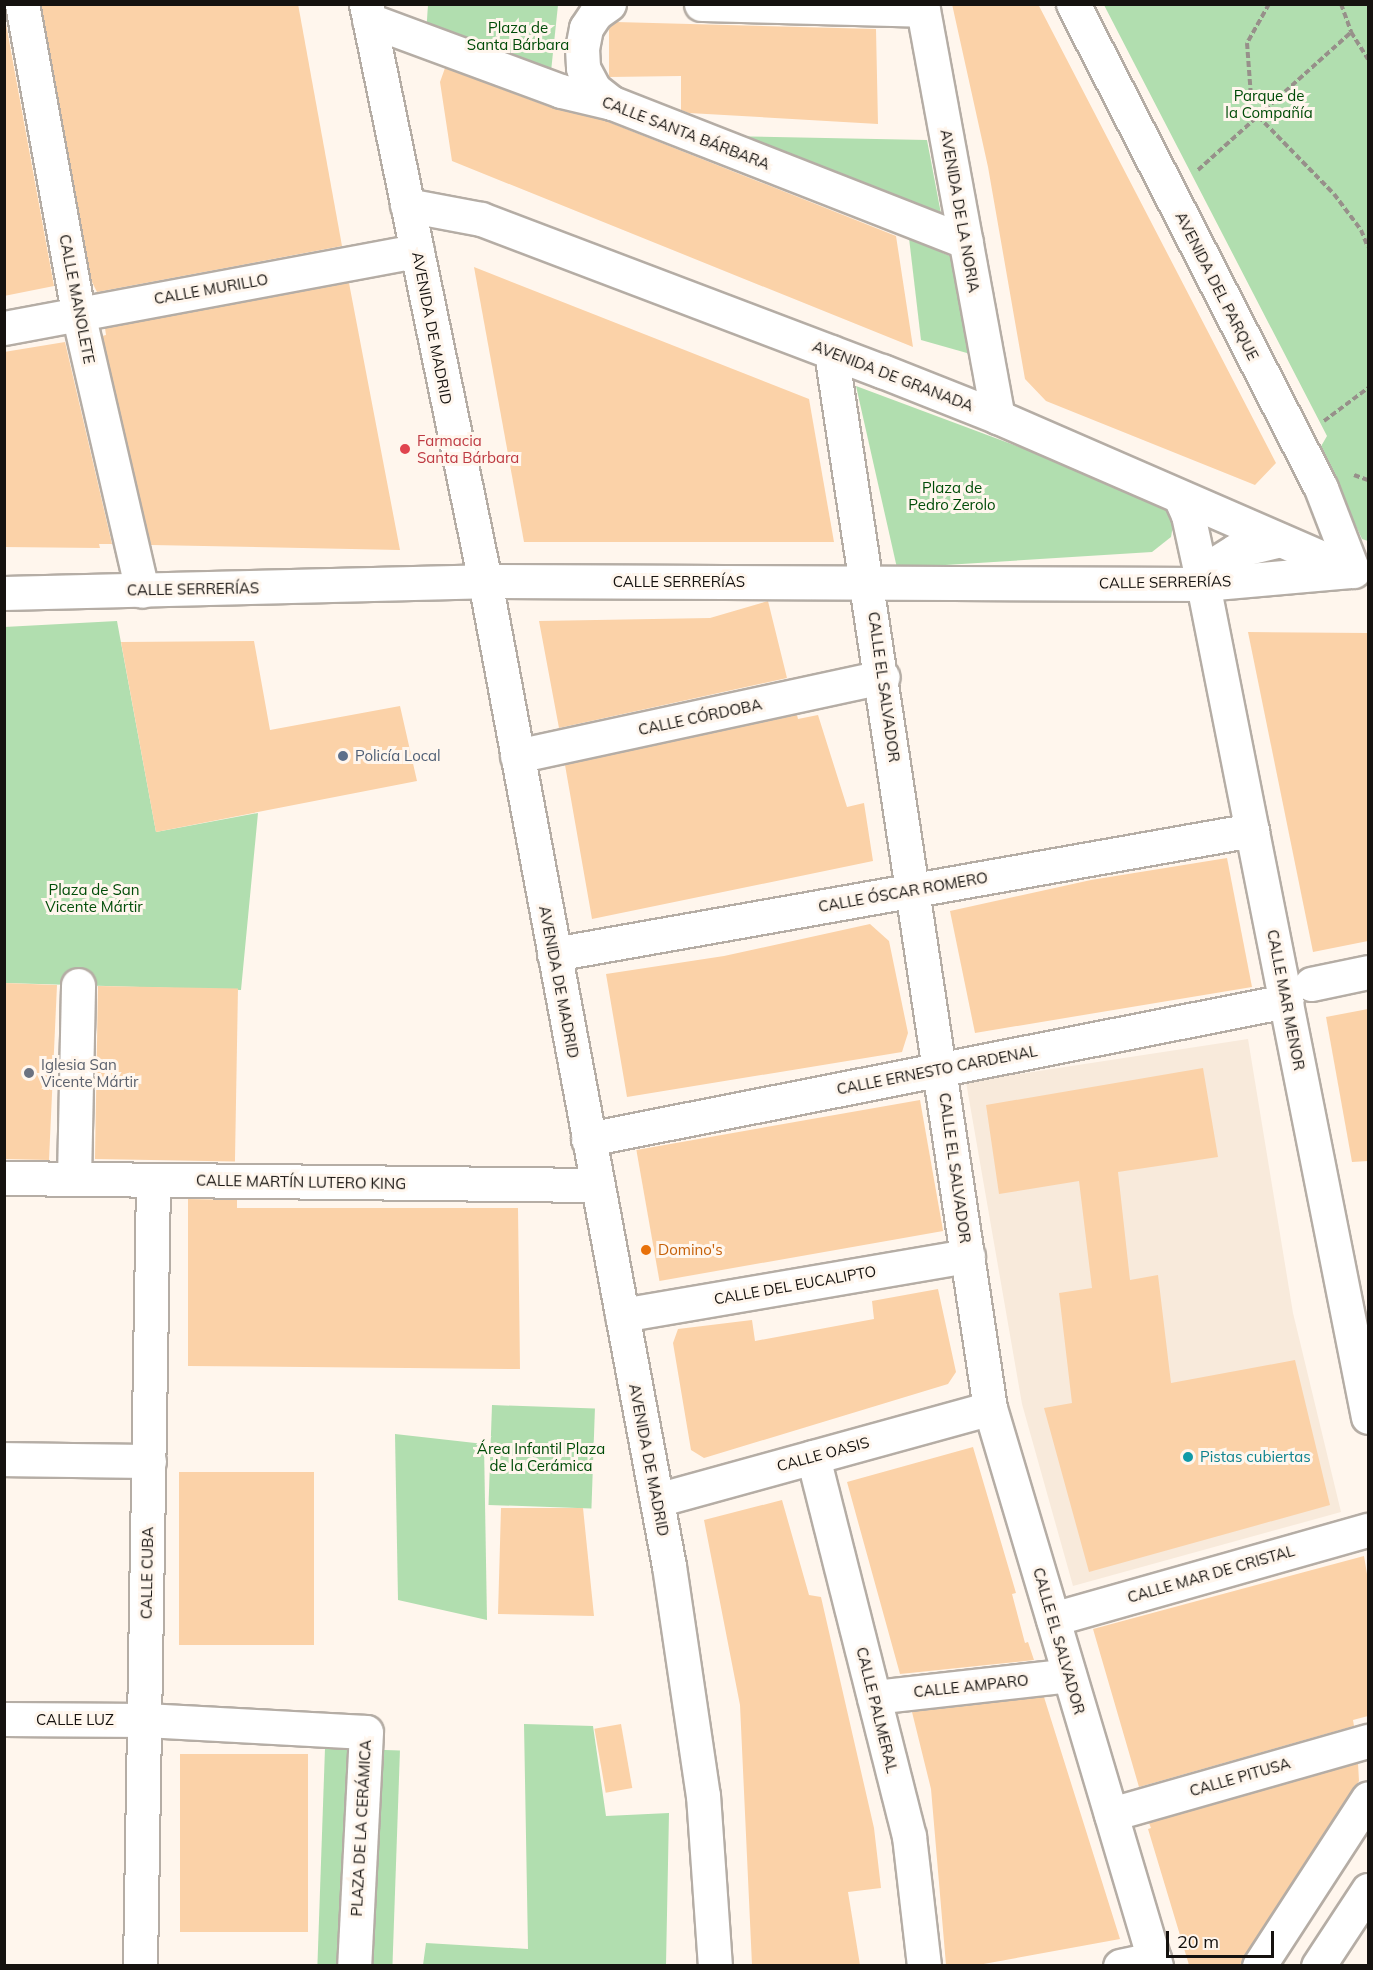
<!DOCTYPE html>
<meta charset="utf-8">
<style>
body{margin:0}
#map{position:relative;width:1373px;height:1970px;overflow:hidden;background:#fff6ed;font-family:Mulish,sans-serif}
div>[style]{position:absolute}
.built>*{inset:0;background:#f8eadb}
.green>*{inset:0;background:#b1deaf;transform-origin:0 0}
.building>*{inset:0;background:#fbd2a8;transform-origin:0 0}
.path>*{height:4px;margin-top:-2px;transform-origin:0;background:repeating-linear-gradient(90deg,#97908a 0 6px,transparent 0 9px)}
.roads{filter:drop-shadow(2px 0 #b5ada5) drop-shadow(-2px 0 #b5ada5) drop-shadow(0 2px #b5ada5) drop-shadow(0 -2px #b5ada5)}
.minor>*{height:33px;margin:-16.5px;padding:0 16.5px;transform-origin:16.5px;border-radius:16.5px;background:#fff}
.major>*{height:33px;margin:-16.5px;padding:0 16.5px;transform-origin:16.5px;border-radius:16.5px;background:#fff}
.dots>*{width:16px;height:16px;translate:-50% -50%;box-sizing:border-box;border:3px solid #fff6ed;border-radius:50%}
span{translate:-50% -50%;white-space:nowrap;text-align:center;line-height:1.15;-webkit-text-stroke:6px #fff6ed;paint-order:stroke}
.park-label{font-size:15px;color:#004c08}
.street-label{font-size:15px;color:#15120f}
.health-label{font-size:15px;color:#be3a42}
.left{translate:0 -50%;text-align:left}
.service-label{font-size:15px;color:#4e5e75}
.worship-label{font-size:15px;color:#5b616d}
.food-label{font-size:15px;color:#c56008}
.culture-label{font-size:15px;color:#0d838f}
.frame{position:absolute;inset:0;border:6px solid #15120f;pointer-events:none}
.scale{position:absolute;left:1166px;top:1931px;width:108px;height:27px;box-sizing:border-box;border:3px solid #15120f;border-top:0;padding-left:8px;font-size:18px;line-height:21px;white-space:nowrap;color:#15120f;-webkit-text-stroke:4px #fff6ed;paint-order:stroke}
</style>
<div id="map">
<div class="built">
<div style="clip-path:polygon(1248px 1039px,1293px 1313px,1341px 1512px,1073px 1586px,1022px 1404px,966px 1082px)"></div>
</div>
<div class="green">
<div style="clip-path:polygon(428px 5px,558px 5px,550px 81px,426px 34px)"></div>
<div style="clip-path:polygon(1104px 5px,1368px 5px,1368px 541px,1362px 539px,1320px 448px,1327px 436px)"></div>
<div style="clip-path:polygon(724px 136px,927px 140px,942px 219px)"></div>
<div style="clip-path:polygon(909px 238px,961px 261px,974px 355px,921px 340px)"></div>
<div style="clip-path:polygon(856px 386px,1164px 501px,1174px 520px,1171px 537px,1152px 552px,897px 568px)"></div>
<div style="clip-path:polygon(117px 621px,156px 832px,258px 813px,241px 990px,5px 983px,4px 627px)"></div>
<div style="left:492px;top:1405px;width:103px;height:100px;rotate:2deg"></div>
<div style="clip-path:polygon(395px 1434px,484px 1444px,487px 1620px,398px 1600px)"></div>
<div style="clip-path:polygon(524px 1724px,593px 1726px,606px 1816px,669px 1813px,666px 1965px,423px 1965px,426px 1943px,528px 1949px)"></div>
<div style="left:325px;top:1748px;width:75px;height:218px;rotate:2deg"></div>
</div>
<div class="building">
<div style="clip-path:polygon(41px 4px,298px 4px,342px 246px,97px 292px,91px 280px)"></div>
<div style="clip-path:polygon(952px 4px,1038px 4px,1276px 463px,1255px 485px,1046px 401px,1025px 379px,988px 167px)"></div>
<div style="clip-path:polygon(4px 13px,54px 286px,4px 296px)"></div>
<div style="clip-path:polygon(616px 22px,876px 29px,878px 124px,689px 113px,681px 110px,681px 76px,609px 77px,609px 27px)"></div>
<div style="clip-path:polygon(445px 68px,555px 109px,606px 121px,896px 236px,913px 347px,452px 161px,440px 82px)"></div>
<div style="clip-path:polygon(474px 267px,809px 399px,834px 542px,524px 542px)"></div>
<div style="clip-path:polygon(349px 283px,400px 550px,151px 545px,102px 336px,106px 335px,105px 328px)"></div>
<div style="clip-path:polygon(65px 342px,112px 544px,99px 544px,100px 548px,4px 547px,4px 352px)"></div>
<div style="clip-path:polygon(768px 601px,787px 678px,559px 728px,539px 621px,710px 618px)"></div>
<div style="clip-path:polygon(1248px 632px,1368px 633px,1368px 941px,1313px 952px)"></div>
<div style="clip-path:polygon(254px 641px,270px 730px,400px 706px,417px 781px,156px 832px,121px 642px)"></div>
<div style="clip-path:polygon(797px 715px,798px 719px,818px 715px,847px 807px,864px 803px,873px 861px,592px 919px,565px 765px)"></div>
<div style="clip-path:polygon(1227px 858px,1252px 987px,975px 1033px,950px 911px,1091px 880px)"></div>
<div style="clip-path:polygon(870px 924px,889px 941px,908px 1033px,902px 1052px,627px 1097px,606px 974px,724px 956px)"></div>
<div style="clip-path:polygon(4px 983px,57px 985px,49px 1160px,4px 1159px)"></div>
<div style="left:98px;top:986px;width:140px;height:173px;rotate:1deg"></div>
<div style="clip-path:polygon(1368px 1009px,1368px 1161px,1352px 1162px,1326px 1017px)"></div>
<div style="clip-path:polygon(1203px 1068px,1218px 1157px,1118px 1172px,1130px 1280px,1158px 1275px,1171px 1383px,1295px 1360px,1330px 1505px,1089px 1572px,1044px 1408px,1072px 1403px,1059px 1293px,1092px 1288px,1079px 1181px,999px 1194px,986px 1105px)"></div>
<div style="left:920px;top:1100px;width:133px;height:288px;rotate:80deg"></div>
<div style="clip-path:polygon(188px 1199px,237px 1200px,237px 1208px,518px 1208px,520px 1369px,188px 1366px)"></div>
<div style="clip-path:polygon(938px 1289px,956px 1372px,948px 1384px,704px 1458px,691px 1450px,673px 1343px,678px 1329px,752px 1320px,755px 1341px,874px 1319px,872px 1301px)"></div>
<div style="clip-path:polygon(973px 1447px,1016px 1593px,1012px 1594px,1025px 1643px,1028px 1642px,1034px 1660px,900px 1674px,847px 1482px)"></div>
<div style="left:179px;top:1472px;width:135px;height:173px"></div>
<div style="clip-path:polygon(782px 1500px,809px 1595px,821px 1597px,874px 1828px,881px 1888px,848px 1892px,860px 1965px,752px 1965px,740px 1705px,704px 1520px)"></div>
<div style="clip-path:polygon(501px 1508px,583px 1508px,594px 1616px,498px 1614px)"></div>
<div style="clip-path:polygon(1364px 1556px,1368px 1580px,1368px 1716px,1353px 1720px,1354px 1726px,1139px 1787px,1093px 1629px)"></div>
<div style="clip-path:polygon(1044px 1697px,1120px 1939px,978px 1965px,946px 1965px,931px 1789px,912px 1712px)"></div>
<div style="left:621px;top:1724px;width:65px;height:27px;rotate:80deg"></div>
<div style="left:180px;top:1754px;width:128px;height:178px"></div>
<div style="clip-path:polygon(1358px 1763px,1359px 1781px,1240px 1965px,1189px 1965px,1148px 1829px,1151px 1828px,1149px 1823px)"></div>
</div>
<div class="path">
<div style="left:1269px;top:4px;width:45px;rotate:119.4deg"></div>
<div style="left:1247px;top:43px;width:67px;rotate:85.7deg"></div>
<div style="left:1252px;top:110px;width:117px;rotate:45.7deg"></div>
<div style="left:1334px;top:194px;width:45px;rotate:53.1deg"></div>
<div style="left:1361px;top:230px;width:18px;rotate:68deg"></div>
<div style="left:1341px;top:4px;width:30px;rotate:70deg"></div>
<div style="left:1351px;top:32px;width:32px;rotate:58deg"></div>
<div style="left:1198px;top:170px;width:206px;rotate:-42deg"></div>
<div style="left:1324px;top:421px;width:55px;rotate:-36.9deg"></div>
<div style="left:1354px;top:475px;width:15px;rotate:20deg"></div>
</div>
<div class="roads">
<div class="minor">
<div style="left:22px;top:4px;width:314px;rotate:79.7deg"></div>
<div style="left:78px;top:313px;width:285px;rotate:77deg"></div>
<div style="left:609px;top:4px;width:16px;rotate:145deg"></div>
<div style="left:596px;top:13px;width:18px;rotate:124deg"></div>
<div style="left:586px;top:28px;width:20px;rotate:101deg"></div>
<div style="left:582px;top:48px;width:20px;rotate:87deg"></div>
<div style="left:583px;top:68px;width:24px;rotate:62deg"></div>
<div style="left:594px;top:89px;width:23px;rotate:38deg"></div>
<div style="left:701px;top:4px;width:222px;rotate:1.5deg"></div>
<div style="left:922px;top:4px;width:420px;rotate:79.6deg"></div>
<div style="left:1073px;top:4px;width:544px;rotate:62.87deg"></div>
<div style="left:1321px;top:488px;width:89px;rotate:68.9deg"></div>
<div style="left:369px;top:20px;width:205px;rotate:20.3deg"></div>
<div style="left:561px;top:91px;width:52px;rotate:13.2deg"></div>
<div style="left:612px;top:103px;width:380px;rotate:21.4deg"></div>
<div style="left:407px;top:205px;width:75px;rotate:10.7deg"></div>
<div style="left:481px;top:219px;width:429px;rotate:20.8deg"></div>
<div style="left:882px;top:371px;width:125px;rotate:21.6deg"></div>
<div style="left:998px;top:417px;width:384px;rotate:23.5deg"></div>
<div style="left:4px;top:328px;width:420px;rotate:-10.6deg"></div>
<div style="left:831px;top:352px;width:1068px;rotate:81.44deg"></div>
<div style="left:990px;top:1408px;width:582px;rotate:73.43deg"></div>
<div style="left:1180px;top:497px;width:20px;rotate:66deg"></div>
<div style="left:1188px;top:515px;width:71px;rotate:77.7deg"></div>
<div style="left:1203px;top:584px;width:849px;rotate:78.8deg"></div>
<div style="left:1203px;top:584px;width:25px;rotate:-58deg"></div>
<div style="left:1216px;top:563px;width:22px;rotate:-32deg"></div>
<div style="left:1235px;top:551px;width:46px;rotate:-13.7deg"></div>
<div style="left:4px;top:593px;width:481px;rotate:-1.4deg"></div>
<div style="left:485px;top:581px;width:718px;rotate:0.24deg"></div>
<div style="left:1203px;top:584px;width:151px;rotate:-5deg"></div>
<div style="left:517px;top:756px;width:374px;rotate:-12.2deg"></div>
<div style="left:554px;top:954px;width:709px;rotate:-10.07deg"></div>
<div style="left:1311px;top:984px;width:58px;rotate:-11.9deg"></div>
<div style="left:588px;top:1139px;width:712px;rotate:-11.18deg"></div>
<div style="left:4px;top:1178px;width:593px;rotate:0.68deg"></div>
<div style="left:74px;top:1178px;width:193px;rotate:-88.8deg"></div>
<div style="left:622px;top:1315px;width:351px;rotate:-9.7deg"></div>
<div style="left:813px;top:1457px;width:391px;rotate:75.8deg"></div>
<div style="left:909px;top:1836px;width:131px;rotate:83.4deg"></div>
<div style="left:4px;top:1459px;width:145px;rotate:0.8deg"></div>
<div style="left:657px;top:1500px;width:345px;rotate:-15.4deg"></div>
<div style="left:1053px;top:1619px;width:327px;rotate:-15.8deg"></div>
<div style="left:874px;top:1697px;width:196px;rotate:-6.4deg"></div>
<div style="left:4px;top:1719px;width:141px;rotate:0.4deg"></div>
<div style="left:145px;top:1720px;width:221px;rotate:3.1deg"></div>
<div style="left:366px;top:1732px;width:234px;rotate:92.9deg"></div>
<div style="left:1111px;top:1814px;width:267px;rotate:-15.9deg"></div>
<div style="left:140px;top:1966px;width:786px;rotate:-89.05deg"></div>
<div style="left:1120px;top:1966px;width:35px;rotate:-12deg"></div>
<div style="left:1259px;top:1966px;width:200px;rotate:-57deg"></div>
</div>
<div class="major">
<div style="left:366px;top:4px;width:589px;rotate:78.35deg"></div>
<div style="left:485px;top:581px;width:1002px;rotate:79.42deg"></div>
<div style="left:669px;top:1566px;width:232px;rotate:81.6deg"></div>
<div style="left:703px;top:1795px;width:171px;rotate:86deg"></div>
<div style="left:1318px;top:1966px;width:91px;rotate:-56.7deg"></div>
</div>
</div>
<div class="dots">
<div style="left:405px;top:449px;background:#e0444e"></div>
<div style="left:343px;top:756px;background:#5c6f8a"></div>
<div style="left:29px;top:1073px;background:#6b7280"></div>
<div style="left:646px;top:1250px;background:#e8710a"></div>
<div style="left:1188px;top:1457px;background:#0f9aa8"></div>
</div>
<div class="park-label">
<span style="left:518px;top:36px">Plaza de<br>Santa Bárbara</span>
<span style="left:1269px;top:104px">Parque de<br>la Compañía</span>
<span style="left:952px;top:496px">Plaza de<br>Pedro Zerolo</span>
<span style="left:94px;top:898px">Plaza de San<br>Vicente Mártir</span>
<span style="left:541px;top:1457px">Área Infantil Plaza<br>de la Cerámica</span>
</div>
<div class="street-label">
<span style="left:686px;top:133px;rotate:21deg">CALLE SANTA BÁRBARA</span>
<span style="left:960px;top:211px;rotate:80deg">AVENIDA DE LA NORIA</span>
<span style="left:1217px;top:286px;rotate:63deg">AVENIDA DEL PARQUE</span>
<span style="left:211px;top:289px;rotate:-10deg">CALLE MURILLO</span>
<span style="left:77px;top:299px;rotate:79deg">CALLE MANOLETE</span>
<span style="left:432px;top:328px;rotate:79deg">AVENIDA DE MADRID</span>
<span style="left:893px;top:376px;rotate:21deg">AVENIDA DE GRANADA</span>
<span style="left:679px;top:582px">CALLE SERRERÍAS</span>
<span style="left:1165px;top:582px;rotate:-1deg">CALLE SERRERÍAS</span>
<span style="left:193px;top:589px;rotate:-1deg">CALLE SERRERÍAS</span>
<span style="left:884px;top:687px;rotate:82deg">CALLE EL SALVADOR</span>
<span style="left:700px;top:717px;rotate:-12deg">CALLE CÓRDOBA</span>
<span style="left:903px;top:892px;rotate:-10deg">CALLE ÓSCAR ROMERO</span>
<span style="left:559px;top:982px;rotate:79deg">AVENIDA DE MADRID</span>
<span style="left:1286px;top:1000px;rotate:79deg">CALLE MAR MENOR</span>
<span style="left:937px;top:1070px;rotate:-11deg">CALLE ERNESTO CARDENAL</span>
<span style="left:955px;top:1168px;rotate:82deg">CALLE EL SALVADOR</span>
<span style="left:301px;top:1182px;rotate:1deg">CALLE MARTÍN LUTERO KING</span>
<span style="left:795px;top:1285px;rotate:-10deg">CALLE DEL EUCALIPTO</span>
<span style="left:823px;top:1454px;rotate:-15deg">CALLE OASIS</span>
<span style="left:649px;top:1460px;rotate:79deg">AVENIDA DE MADRID</span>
<span style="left:147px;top:1573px;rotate:-89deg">CALLE CUBA</span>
<span style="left:1211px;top:1574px;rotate:-16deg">CALLE MAR DE CRISTAL</span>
<span style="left:1059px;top:1641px;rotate:74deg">CALLE EL SALVADOR</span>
<span style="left:971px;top:1686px;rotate:-6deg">CALLE AMPARO</span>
<span style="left:877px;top:1710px;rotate:76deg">CALLE PALMERAL</span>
<span style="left:75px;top:1720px">CALLE LUZ</span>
<span style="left:1240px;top:1777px;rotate:-16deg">CALLE PITUSA</span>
<span style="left:361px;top:1828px;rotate:-87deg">PLAZA DE LA CERÁMICA</span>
</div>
<div class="health-label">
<span class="left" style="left:417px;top:449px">Farmacia<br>Santa Bárbara</span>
</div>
<div class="service-label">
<span class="left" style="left:355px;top:756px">Policía Local</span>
</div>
<div class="worship-label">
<span class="left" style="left:41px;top:1073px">Iglesia San<br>Vicente Mártir</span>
</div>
<div class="food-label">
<span class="left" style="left:658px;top:1250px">Domino's</span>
</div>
<div class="culture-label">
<span class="left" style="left:1200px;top:1457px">Pistas cubiertas</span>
</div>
<div class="frame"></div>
<div class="scale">20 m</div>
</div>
